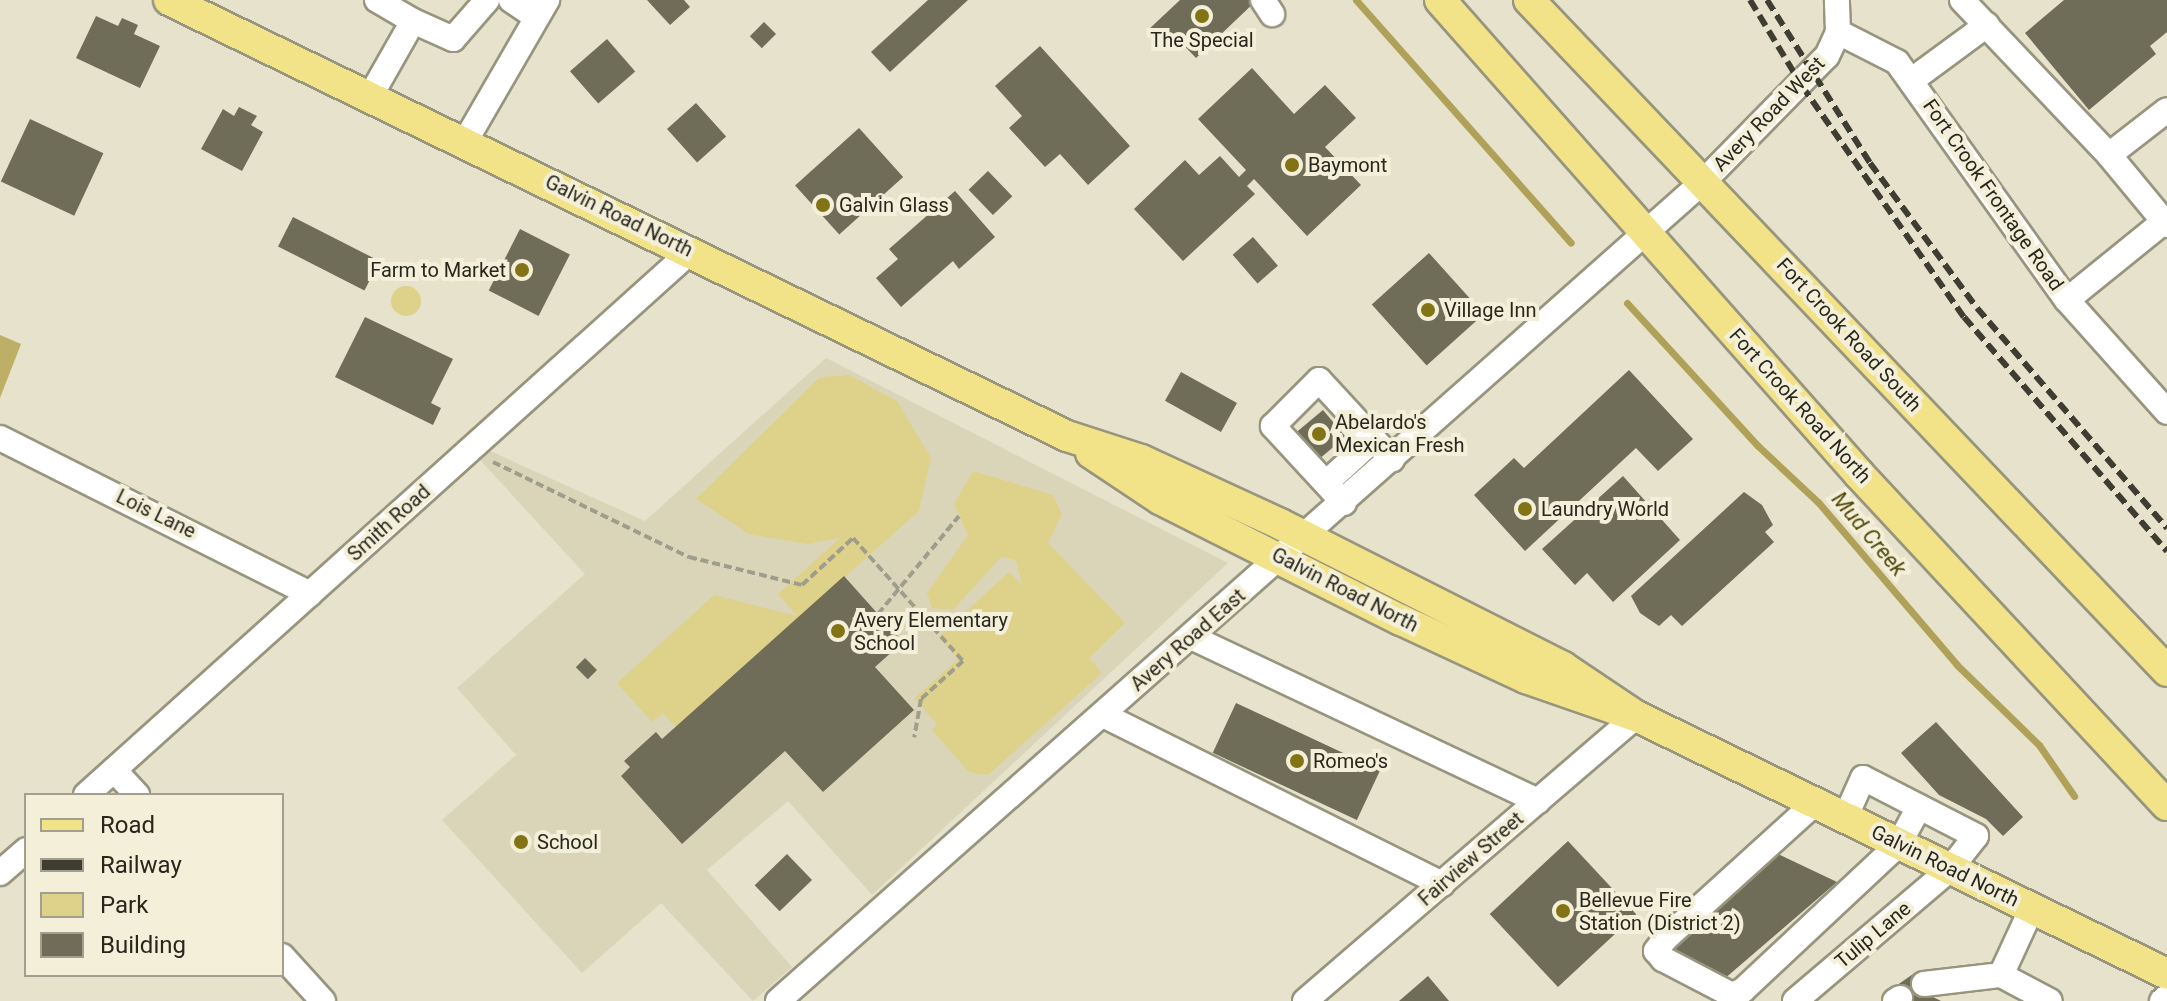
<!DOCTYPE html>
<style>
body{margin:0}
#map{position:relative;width:2167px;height:1001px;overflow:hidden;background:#e6e2cb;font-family:Roboto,sans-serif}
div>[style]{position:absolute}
.built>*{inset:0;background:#dad5b8}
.green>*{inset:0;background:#ded189}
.round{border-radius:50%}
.forest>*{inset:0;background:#bdb066}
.stream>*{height:7px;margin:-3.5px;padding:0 3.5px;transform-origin:3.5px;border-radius:3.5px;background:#afa157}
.building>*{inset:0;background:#6f6c58;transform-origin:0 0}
.path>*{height:4px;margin-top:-2px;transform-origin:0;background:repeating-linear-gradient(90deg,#9f9d8b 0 8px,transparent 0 12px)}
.roads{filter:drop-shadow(2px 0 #98957f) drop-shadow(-2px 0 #98957f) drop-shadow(0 2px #98957f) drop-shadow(0 -2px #98957f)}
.minor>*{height:24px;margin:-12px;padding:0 12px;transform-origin:12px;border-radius:12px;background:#fff}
.major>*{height:30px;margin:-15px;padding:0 15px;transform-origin:15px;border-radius:15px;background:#f2e389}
.rail>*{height:6px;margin-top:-3px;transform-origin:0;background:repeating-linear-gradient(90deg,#3e3d32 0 12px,transparent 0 18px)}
.dots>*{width:22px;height:22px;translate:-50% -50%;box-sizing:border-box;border:4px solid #f3efd8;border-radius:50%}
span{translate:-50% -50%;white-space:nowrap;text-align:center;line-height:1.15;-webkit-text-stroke:8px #f3efd8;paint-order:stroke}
.poi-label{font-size:20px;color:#28271e}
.left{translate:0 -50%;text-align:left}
.right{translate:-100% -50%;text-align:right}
.street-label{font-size:20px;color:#28271e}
.water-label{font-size:22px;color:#53490f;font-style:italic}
.legend{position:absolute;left:24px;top:793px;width:260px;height:184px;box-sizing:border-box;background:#f3efd8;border:2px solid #a29f8e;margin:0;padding:10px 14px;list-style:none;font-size:24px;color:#28271e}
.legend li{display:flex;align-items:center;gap:16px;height:40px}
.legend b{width:40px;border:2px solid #a29f8e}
</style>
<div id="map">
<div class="built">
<div style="clip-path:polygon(826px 358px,1228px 563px,872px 895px,788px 801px,707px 870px,792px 967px,753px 1001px,661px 903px,582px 973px,442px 820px,516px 755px,457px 688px,585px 574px,480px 460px,490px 451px,645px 521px)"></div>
</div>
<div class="green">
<div class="round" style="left:391px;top:286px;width:30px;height:30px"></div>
<div style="clip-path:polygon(849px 375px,897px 401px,931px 458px,919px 511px,676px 727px,663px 713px,652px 722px,617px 683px,714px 595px,797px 616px,778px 594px,840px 538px,807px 544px,749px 534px,696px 499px,820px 377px)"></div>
<div style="clip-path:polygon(973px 471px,1053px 495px,1062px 514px,1048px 543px,1125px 623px,1089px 658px,1102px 673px,988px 775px,969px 772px,932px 730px,937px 724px,915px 698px,958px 659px,938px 637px,1009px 572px,1022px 585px,1016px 560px,1001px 557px,953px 610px,932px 608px,927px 593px,968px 535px,954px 504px)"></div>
</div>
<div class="forest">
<div style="clip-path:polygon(0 335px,21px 344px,0 398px)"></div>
</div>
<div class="stream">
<div style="left:1356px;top:0;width:324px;rotate:48.5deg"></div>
<div style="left:1627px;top:303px;width:193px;rotate:47.5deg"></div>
<div style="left:1757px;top:445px;width:83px;rotate:43.1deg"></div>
<div style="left:1818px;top:502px;width:214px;rotate:49.5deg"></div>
<div style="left:1957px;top:665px;width:115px;rotate:44.3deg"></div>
<div style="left:2039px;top:745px;width:62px;rotate:55.5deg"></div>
</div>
<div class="building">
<div style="clip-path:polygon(647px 0,684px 0,690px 7px,670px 25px)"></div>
<div style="clip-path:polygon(928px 0,968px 0,890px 72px,871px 52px)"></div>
<div style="clip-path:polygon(1180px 0,1257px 0,1196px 58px,1173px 34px,1161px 46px,1147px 31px)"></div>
<div style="clip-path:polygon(2064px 0,2167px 0,2167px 32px,2150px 46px,2156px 54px,2089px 110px,2025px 33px)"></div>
<div style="clip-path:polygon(96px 16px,118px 26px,122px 18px,138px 25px,134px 34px,160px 46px,140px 88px,76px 58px)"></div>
<div style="left:764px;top:22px;width:17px;height:20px;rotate:45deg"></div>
<div style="left:607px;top:39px;width:43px;height:49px;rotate:49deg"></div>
<div style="clip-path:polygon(1040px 46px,1130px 146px,1088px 185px,1060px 154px,1045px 167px,1009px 128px,1022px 116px,995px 86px)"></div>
<div style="clip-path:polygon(1252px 68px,1294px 114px,1325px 85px,1356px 118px,1325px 147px,1361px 185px,1307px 236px,1254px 179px,1247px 186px,1255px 194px,1183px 261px,1134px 209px,1185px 160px,1199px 175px,1220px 156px,1239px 177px,1246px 170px,1198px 119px)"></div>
<div style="left:696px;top:103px;width:45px;height:39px;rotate:48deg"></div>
<div style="clip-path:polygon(239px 107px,257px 116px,251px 125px,263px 132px,242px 171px,201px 149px,223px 109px,234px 116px)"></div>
<div style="left:30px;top:119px;width:81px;height:69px;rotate:25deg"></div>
<div style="left:859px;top:128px;width:66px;height:86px;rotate:48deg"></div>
<div style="left:988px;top:171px;width:35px;height:27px;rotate:46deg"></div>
<div style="clip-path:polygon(955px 191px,995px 237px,959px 269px,953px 261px,901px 307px,876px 278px,898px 259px,889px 249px)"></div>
<div style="left:293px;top:217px;width:97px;height:33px;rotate:27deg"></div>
<div style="left:520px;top:229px;width:56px;height:69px;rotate:27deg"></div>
<div style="left:1253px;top:237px;width:38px;height:27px;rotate:49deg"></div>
<div style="left:1429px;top:253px;width:82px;height:77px;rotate:48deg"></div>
<div style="clip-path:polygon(365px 317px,453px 359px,431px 403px,441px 408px,433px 425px,335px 377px)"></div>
<div style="clip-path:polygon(1629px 370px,1693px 439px,1658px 471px,1636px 448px,1525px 551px,1474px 495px,1514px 458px,1524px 468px)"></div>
<div style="left:1181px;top:372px;width:64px;height:33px;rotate:29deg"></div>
<div style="left:1323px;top:410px;width:35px;height:34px;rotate:50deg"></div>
<div style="clip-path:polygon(1623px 476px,1680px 540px,1613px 602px,1587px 573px,1575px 585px,1542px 549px)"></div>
<div style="clip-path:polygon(1744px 492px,1762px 505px,1773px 525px,1765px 532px,1774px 542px,1682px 626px,1671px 615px,1659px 626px,1640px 613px,1631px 596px)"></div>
<div style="clip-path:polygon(844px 576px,903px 642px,875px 667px,914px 710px,823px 792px,785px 751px,682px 844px,621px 776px,630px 767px,624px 761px,656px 732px,662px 739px)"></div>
<div style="left:585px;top:658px;width:17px;height:13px;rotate:45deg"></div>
<div style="left:1236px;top:703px;width:159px;height:55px;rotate:25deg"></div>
<div style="clip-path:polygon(1936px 722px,2023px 817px,2003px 836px,1986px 819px,1939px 795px,1901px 753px)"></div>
<div style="left:1568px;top:841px;width:100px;height:107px;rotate:47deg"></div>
<div style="left:787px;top:854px;width:36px;height:45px;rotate:46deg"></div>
<div style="clip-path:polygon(1778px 854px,1837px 882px,1723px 980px,1664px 953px)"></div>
<div style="clip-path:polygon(1916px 972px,1933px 997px,1941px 1001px,1902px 1001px,1893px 988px)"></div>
<div style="clip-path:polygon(1428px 976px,1449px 1001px,1399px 1001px)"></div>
</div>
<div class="path">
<div style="left:493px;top:462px;width:218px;rotate:25.9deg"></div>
<div style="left:689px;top:557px;width:116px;rotate:13.9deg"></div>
<div style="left:802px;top:585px;width:69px;rotate:-42.7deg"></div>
<div style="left:853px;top:538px;width:165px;rotate:48.2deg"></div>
<div style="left:963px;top:661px;width:57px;rotate:137.9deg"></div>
<div style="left:921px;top:699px;width:39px;rotate:100deg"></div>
<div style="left:878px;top:614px;width:127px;rotate:-50.4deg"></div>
</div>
<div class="roads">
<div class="minor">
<div style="left:377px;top:0;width:42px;rotate:30.3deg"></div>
<div style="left:511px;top:0;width:29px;rotate:34deg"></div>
<div style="left:1263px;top:0;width:17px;rotate:57deg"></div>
<div style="left:1962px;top:0;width:214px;rotate:46.5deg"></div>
<div style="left:2109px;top:155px;width:73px;rotate:-37.8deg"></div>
<div style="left:1838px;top:32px;width:66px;rotate:27deg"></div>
<div style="left:1897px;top:62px;width:292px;rotate:54.5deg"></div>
<div style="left:2067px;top:300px;width:150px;rotate:48.2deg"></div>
<div style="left:1912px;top:80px;width:93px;rotate:-36.3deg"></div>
<div style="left:371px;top:95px;width:85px;rotate:-60.4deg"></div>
<div style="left:413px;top:21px;width:44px;rotate:24.2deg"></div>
<div style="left:453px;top:39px;width:52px;rotate:-48.9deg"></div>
<div style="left:466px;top:140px;width:162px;rotate:-59.9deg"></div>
<div style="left:2109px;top:155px;width:91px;rotate:50.4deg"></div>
<div style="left:2067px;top:300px;width:129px;rotate:-39deg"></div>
<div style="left:0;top:438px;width:347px;rotate:26.7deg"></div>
<div style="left:1326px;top:483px;width:65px;rotate:-42.5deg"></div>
<div style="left:1344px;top:503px;width:105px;rotate:-132.7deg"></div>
<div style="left:1273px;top:426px;width:65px;rotate:-45deg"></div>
<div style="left:1319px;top:380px;width:108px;rotate:47.3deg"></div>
<div style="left:1191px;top:637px;width:384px;rotate:25.3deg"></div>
<div style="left:1103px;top:715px;width:379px;rotate:26.5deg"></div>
<div style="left:114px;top:770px;width:34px;rotate:47deg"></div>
<div style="left:86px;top:795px;width:814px;rotate:-41.96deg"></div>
<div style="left:1815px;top:803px;width:202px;rotate:137.8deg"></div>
<div style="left:1665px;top:939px;width:15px;rotate:127deg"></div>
<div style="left:1656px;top:951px;width:11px;rotate:49deg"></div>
<div style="left:1663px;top:959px;width:78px;rotate:27.6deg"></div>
<div style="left:1732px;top:995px;width:12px;rotate:-24deg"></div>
<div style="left:1743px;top:990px;width:214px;rotate:-43.1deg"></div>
<div style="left:1899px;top:844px;width:42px;rotate:-61.6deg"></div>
<div style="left:0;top:873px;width:35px;rotate:-41deg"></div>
<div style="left:2032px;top:908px;width:74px;rotate:114.8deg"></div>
<div style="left:2001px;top:975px;width:55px;rotate:28deg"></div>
<div style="left:282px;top:956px;width:61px;rotate:47.7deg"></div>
<div style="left:1924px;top:984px;width:78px;rotate:-6.7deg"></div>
<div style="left:778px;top:1001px;width:1237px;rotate:-41.53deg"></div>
<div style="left:1704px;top:181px;width:175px;rotate:-45.5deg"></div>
<div style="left:1827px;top:56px;width:26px;rotate:-65deg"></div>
<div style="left:1838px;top:32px;width:32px;rotate:-92deg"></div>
<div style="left:1305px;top:1001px;width:437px;rotate:-40.7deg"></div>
<div style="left:1795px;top:1001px;width:204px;rotate:-40.4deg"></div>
<div style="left:1950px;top:869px;width:42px;rotate:-51.8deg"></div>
<div style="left:1976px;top:836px;width:127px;rotate:-152.8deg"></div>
<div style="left:1863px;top:778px;width:44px;rotate:114.2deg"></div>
<div style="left:1895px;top:1001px;width:6px;rotate:-31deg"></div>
<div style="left:2162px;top:1001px;width:6px;rotate:-39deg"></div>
</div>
<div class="major">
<div style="left:169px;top:0;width:998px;rotate:25.9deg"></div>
<div style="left:1067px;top:436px;width:78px;rotate:18deg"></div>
<div style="left:1141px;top:460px;width:153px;rotate:24.7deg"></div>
<div style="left:1280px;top:524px;width:317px;rotate:26.8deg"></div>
<div style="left:1563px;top:667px;width:88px;rotate:33.9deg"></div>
<div style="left:1440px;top:0;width:633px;rotate:48.52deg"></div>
<div style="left:1859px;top:474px;width:452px;rotate:47.1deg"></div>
<div style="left:1529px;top:0;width:926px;rotate:46.44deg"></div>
<div style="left:1091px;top:453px;width:83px;rotate:33.7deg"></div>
<div style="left:1160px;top:499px;width:270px;rotate:26.7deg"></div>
<div style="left:1401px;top:620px;width:138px;rotate:24.9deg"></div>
<div style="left:1526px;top:678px;width:116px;rotate:19.1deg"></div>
<div style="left:1636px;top:716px;width:590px;rotate:25.91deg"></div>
</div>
</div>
<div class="rail">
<div style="left:1750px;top:0;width:100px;rotate:58.8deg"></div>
<div style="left:1802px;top:86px;width:282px;rotate:55deg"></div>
<div style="left:1964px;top:317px;width:310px;rotate:49.1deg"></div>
<div style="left:1767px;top:0;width:193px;rotate:57.7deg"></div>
<div style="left:1870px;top:163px;width:180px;rotate:53.6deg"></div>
<div style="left:1977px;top:308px;width:291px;rotate:49.2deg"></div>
</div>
<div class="dots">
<div style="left:1202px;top:16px;background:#827315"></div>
<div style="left:1292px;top:165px;background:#827315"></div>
<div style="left:823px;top:205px;background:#827315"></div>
<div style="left:522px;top:270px;background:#827315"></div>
<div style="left:1428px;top:310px;background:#827315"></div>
<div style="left:1319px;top:434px;background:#827315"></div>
<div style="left:1525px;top:509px;background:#827315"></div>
<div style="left:838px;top:631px;background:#827315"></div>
<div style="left:1297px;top:761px;background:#827315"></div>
<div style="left:521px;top:842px;background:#827315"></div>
<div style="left:1563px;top:911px;background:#827315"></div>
</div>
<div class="poi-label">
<span style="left:1202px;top:40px">The Special</span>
<span class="left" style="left:1308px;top:165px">Baymont</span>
<span class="left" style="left:839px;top:205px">Galvin Glass</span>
<span class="right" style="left:506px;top:270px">Farm to Market</span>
<span class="left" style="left:1444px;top:310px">Village Inn</span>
<span class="left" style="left:1335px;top:434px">Abelardo's<br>Mexican Fresh</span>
<span class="left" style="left:1541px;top:509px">Laundry World</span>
<span class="left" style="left:854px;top:632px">Avery Elementary<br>School</span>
<span class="left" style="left:1313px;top:761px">Romeo's</span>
<span class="left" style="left:537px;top:842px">School</span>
<span class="left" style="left:1579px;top:912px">Bellevue Fire<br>Station (District 2)</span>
</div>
<div class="street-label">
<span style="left:1769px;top:114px;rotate:-46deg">Avery Road West</span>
<span style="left:1993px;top:195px;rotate:55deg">Fort Crook Frontage Road</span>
<span style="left:619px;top:216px;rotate:26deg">Galvin Road North</span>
<span style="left:1849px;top:335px;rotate:47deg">Fort Crook Road South</span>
<span style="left:1800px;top:406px;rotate:48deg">Fort Crook Road North</span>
<span style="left:156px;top:514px;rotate:26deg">Lois Lane</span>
<span style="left:389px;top:523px;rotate:-42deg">Smith Road</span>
<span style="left:1345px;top:590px;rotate:27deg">Galvin Road North</span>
<span style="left:1188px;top:640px;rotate:-41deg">Avery Road East</span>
<span style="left:1471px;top:859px;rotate:-41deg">Fairview Street</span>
<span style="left:1945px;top:866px;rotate:26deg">Galvin Road North</span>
<span style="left:1873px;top:935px;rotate:-40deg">Tulip Lane</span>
</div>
<div class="water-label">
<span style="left:1869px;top:534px;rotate:50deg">Mud Creek</span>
</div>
<ul class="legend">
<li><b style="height:10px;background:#f2e389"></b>Road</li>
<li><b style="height:10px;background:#3e3d32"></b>Railway</li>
<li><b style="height:22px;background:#ded189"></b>Park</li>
<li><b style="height:22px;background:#6f6c58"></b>Building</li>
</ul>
</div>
